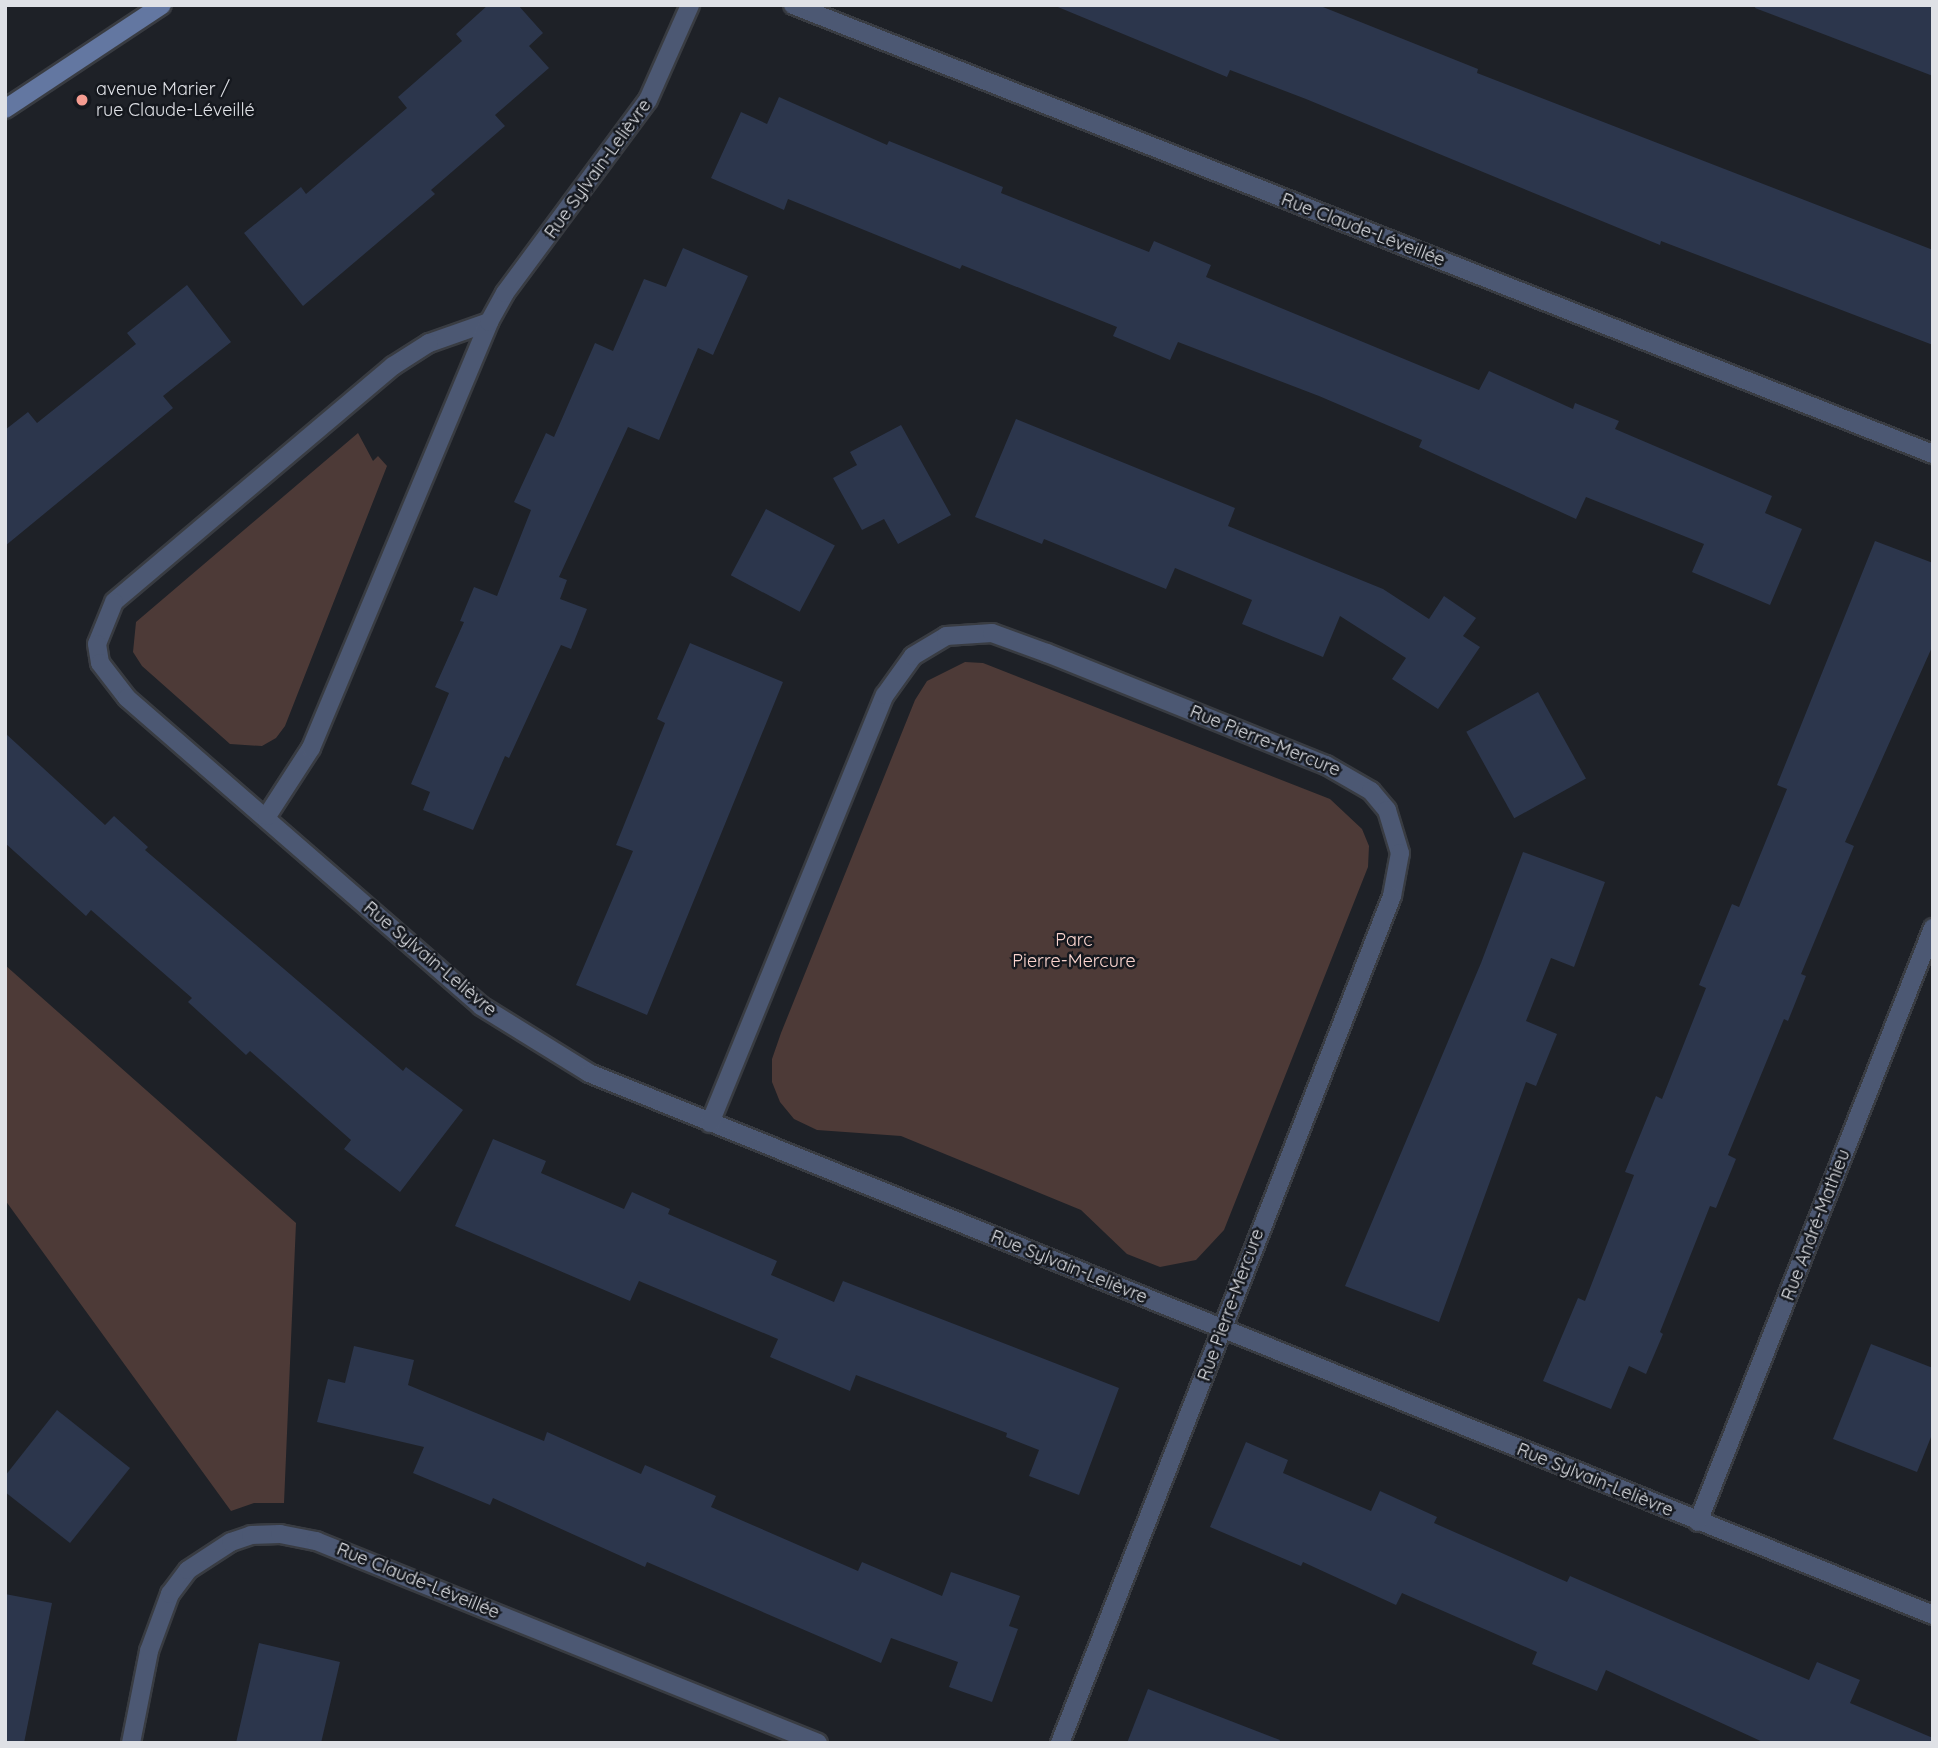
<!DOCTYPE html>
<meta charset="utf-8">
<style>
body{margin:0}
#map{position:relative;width:1938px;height:1748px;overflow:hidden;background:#1e2127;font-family:Quicksand,sans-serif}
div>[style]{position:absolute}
.green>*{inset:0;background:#4d3a37}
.building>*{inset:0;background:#2c364c;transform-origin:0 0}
.roads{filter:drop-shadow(2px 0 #393c42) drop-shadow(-2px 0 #393c42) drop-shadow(0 2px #393c42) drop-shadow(0 -2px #393c42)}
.street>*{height:18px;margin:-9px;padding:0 9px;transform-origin:9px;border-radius:9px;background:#4c5873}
.secondary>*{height:18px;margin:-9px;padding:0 9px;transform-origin:9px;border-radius:9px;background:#6377a1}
.dots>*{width:19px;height:19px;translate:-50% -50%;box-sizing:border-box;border:4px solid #15181e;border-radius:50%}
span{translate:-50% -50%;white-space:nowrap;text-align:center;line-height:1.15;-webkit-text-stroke:5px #15181e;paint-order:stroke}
.poi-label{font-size:18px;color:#dfe1e6}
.left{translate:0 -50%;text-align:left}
.street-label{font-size:18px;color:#dfe1e6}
.park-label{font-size:18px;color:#fbd5cf}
.frame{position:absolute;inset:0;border:7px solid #dfe1e6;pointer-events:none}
</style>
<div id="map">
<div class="green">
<div style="clip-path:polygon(358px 433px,373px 461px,378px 456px,387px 466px,285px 726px,276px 738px,262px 746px,230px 744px,142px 666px,133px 652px,136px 622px)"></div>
<div style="clip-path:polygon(965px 662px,983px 663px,1330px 799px,1362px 829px,1369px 846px,1368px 867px,1224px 1230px,1196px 1260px,1160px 1267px,1127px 1254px,1081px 1210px,901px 1136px,817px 1130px,794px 1119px,780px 1102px,772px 1082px,772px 1059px,781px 1033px,915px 700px,927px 681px)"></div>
<div style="clip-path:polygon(5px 965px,296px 1223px,284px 1503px,254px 1503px,231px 1511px,5px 1200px)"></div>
</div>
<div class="building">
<div style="clip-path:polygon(488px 5px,518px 5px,543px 33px,529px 46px,549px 68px,495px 115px,505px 126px,431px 190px,435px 194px,303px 306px,244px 233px,301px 187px,306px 194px,407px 108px,398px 97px,462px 41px,456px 34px)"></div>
<div style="clip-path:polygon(1053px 5px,1318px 5px,1478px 69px,1477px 73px,1933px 250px,1933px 345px,1661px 241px,1660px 245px,1306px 99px,1230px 70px,1227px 77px)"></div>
<div style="clip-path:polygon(1756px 5px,1933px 5px,1933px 76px,1755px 8px)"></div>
<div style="clip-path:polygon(779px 97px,887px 145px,889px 141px,1003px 187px,1001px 193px,1149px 252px,1154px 241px,1211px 265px,1206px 277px,1479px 390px,1489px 371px,1573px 409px,1575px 403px,1619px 421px,1615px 429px,1772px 496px,1765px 513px,1802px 529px,1770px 605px,1692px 572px,1704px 544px,1586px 497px,1576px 519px,1419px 447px,1422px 440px,1319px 396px,1178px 342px,1170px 360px,1113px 336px,1117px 327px,962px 265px,960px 269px,788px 199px,784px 210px,711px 178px,741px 112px,767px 124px)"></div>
<div style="clip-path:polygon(683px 248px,748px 276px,713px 355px,698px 348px,659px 440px,628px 427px,559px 577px,567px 580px,560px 599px,587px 609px,571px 649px,561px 645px,509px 758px,505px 756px,473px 830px,423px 810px,430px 792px,411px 784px,449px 693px,435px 687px,464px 622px,460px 621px,474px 587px,497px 596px,531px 510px,514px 502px,546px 433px,554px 437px,595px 343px,613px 351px,644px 279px,666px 287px)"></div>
<div style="clip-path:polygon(187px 285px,231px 342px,163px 396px,173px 408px,5px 546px,5px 430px,28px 412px,37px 423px,136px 344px,127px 333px)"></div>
<div style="clip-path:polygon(1016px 419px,1235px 508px,1228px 526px,1383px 589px,1429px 619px,1444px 596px,1476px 618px,1463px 636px,1480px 647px,1438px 709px,1392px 679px,1406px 658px,1340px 616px,1323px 657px,1242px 624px,1252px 600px,1175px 568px,1166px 589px,1044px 539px,1042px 544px,975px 517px)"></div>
<div style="clip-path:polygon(901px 425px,951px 515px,898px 544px,884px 519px,862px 530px,833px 478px,857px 465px,850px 452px)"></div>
<div style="left:766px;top:509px;width:78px;height:75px;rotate:28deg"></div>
<div style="clip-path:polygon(1875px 541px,1933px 563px,1933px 645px,1845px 842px,1854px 846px,1801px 974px,1806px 976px,1788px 1021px,1784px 1019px,1728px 1155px,1736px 1159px,1716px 1208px,1710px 1206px,1660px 1332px,1663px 1334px,1646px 1374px,1629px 1366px,1611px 1409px,1543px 1381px,1578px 1298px,1585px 1301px,1634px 1175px,1625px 1172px,1656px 1096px,1662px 1099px,1706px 988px,1699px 985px,1732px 904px,1739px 907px,1787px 789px,1777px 785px)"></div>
<div style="clip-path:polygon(690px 643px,783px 682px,647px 1015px,576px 985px,633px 851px,616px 845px,665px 723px,657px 719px)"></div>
<div style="left:1538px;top:692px;width:99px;height:82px;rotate:61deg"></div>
<div style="clip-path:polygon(5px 733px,105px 825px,114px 816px,148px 847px,145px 850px,403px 1071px,406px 1067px,463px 1110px,400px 1192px,344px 1149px,351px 1140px,250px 1051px,246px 1055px,188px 1002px,192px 998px,91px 910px,86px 916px,5px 843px)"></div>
<div style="clip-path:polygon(1523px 852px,1605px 882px,1574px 967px,1551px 958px,1526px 1021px,1557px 1034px,1536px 1086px,1526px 1082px,1439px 1322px,1345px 1286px,1481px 963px)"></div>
<div style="clip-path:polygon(493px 1139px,546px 1161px,541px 1173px,624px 1209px,632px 1192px,670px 1209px,668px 1214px,777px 1261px,771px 1275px,834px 1302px,843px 1281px,1119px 1388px,1079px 1495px,1029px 1476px,1039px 1450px,1006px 1437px,1007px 1433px,856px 1375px,850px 1391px,770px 1357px,778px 1339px,639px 1281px,630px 1301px,455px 1226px)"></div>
<div style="clip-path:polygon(1871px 1344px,1933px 1368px,1933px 1432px,1917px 1472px,1833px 1439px)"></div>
<div style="clip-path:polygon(354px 1346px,414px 1360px,408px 1385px,544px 1441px,547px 1432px,641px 1474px,645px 1465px,716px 1496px,711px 1507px,858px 1571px,862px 1562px,942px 1596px,951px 1572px,1020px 1596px,1009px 1626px,1018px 1629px,992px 1702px,949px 1687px,958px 1662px,891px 1638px,881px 1663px,647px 1562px,645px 1567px,493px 1498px,490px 1505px,413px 1473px,424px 1447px,317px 1422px,328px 1379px,345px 1383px)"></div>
<div style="clip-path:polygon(57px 1410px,130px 1468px,70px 1543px,5px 1492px,5px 1476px)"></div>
<div style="clip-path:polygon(1246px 1442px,1288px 1460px,1283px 1473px,1371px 1511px,1380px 1491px,1437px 1517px,1434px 1523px,1567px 1582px,1570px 1576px,1809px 1680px,1817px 1662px,1860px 1680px,1850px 1703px,1933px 1738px,1933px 1743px,1765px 1743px,1606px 1670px,1597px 1691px,1532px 1664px,1537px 1652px,1402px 1593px,1396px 1605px,1303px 1562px,1301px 1566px,1210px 1527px)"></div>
<div style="clip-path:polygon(5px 1594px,52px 1603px,24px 1743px,5px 1743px)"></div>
<div style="clip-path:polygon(259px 1643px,340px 1662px,321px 1743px,236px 1743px)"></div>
<div style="clip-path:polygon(1148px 1689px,1280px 1740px,1279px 1743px,1127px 1743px)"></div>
</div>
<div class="roads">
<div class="street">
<div style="left:793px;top:5px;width:1225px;rotate:21.5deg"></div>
<div style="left:489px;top:322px;width:64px;rotate:160.7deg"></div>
<div style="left:429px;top:343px;width:43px;rotate:147.4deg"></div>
<div style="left:393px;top:366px;width:365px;rotate:139.8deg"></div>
<div style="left:114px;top:602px;width:45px;rotate:112deg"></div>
<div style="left:97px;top:644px;width:19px;rotate:81deg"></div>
<div style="left:100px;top:663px;width:44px;rotate:52.4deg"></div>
<div style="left:127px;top:698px;width:469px;rotate:41deg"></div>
<div style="left:481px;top:1006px;width:127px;rotate:31.8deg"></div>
<div style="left:589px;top:1073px;width:1449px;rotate:21.96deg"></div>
<div style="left:267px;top:816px;width:81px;rotate:-57.1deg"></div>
<div style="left:311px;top:748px;width:462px;rotate:-67.3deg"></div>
<div style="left:489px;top:322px;width:33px;rotate:-61deg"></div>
<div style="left:505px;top:293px;width:240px;rotate:-53.5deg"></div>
<div style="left:648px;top:100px;width:104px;rotate:-66.1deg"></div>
<div style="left:710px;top:1123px;width:462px;rotate:-67.8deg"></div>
<div style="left:885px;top:695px;width:48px;rotate:-54.3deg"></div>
<div style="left:913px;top:656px;width:39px;rotate:-31deg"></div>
<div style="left:946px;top:636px;width:46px;rotate:-3.7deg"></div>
<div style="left:992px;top:633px;width:59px;rotate:20deg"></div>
<div style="left:1047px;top:653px;width:301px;rotate:21.9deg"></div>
<div style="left:1326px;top:765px;width:52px;rotate:30deg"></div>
<div style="left:1371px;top:791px;width:25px;rotate:50deg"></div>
<div style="left:1387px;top:810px;width:45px;rotate:73.2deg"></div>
<div style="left:1400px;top:853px;width:44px;rotate:100.5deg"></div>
<div style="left:1392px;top:896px;width:910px;rotate:111.4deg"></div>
<div style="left:1698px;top:1522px;width:639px;rotate:-68.42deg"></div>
<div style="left:131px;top:1743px;width:94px;rotate:-78.9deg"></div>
<div style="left:149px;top:1651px;width:61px;rotate:-69.8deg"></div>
<div style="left:170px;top:1594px;width:30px;rotate:-53deg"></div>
<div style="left:188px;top:1570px;width:51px;rotate:-33.1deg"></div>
<div style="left:231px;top:1542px;width:21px;rotate:-19deg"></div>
<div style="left:251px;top:1535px;width:29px;rotate:-2deg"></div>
<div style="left:280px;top:1534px;width:37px;rotate:11deg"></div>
<div style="left:316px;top:1541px;width:541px;rotate:21.92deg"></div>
</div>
<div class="secondary">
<div style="left:5px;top:109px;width:188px;rotate:-33.5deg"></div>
</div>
</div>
<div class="dots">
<div style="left:82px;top:100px;background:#f59c91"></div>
</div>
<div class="poi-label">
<span class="left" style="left:96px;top:100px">avenue Marier /<br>rue Claude-Léveillé</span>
</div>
<div class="street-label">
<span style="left:598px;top:169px;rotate:-54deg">Rue Sylvain-Lelièvre</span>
<span style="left:1363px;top:230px;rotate:21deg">Rue Claude-Léveillée</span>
<span style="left:1265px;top:741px;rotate:22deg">Rue Pierre-Mercure</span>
<span style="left:430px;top:959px;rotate:40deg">Rue Sylvain-Lelièvre</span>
<span style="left:1816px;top:1225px;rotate:-69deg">Rue André-Mathieu</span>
<span style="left:1069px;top:1267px;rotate:22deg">Rue Sylvain-Lelièvre</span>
<span style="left:1231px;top:1305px;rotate:-70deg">Rue Pierre-Mercure</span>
<span style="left:1595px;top:1480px;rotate:22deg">Rue Sylvain-Lelièvre</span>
<span style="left:418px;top:1581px;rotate:22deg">Rue Claude-Léveillée</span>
</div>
<div class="park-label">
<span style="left:1074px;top:951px">Parc<br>Pierre-Mercure</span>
</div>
<div class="frame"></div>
</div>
